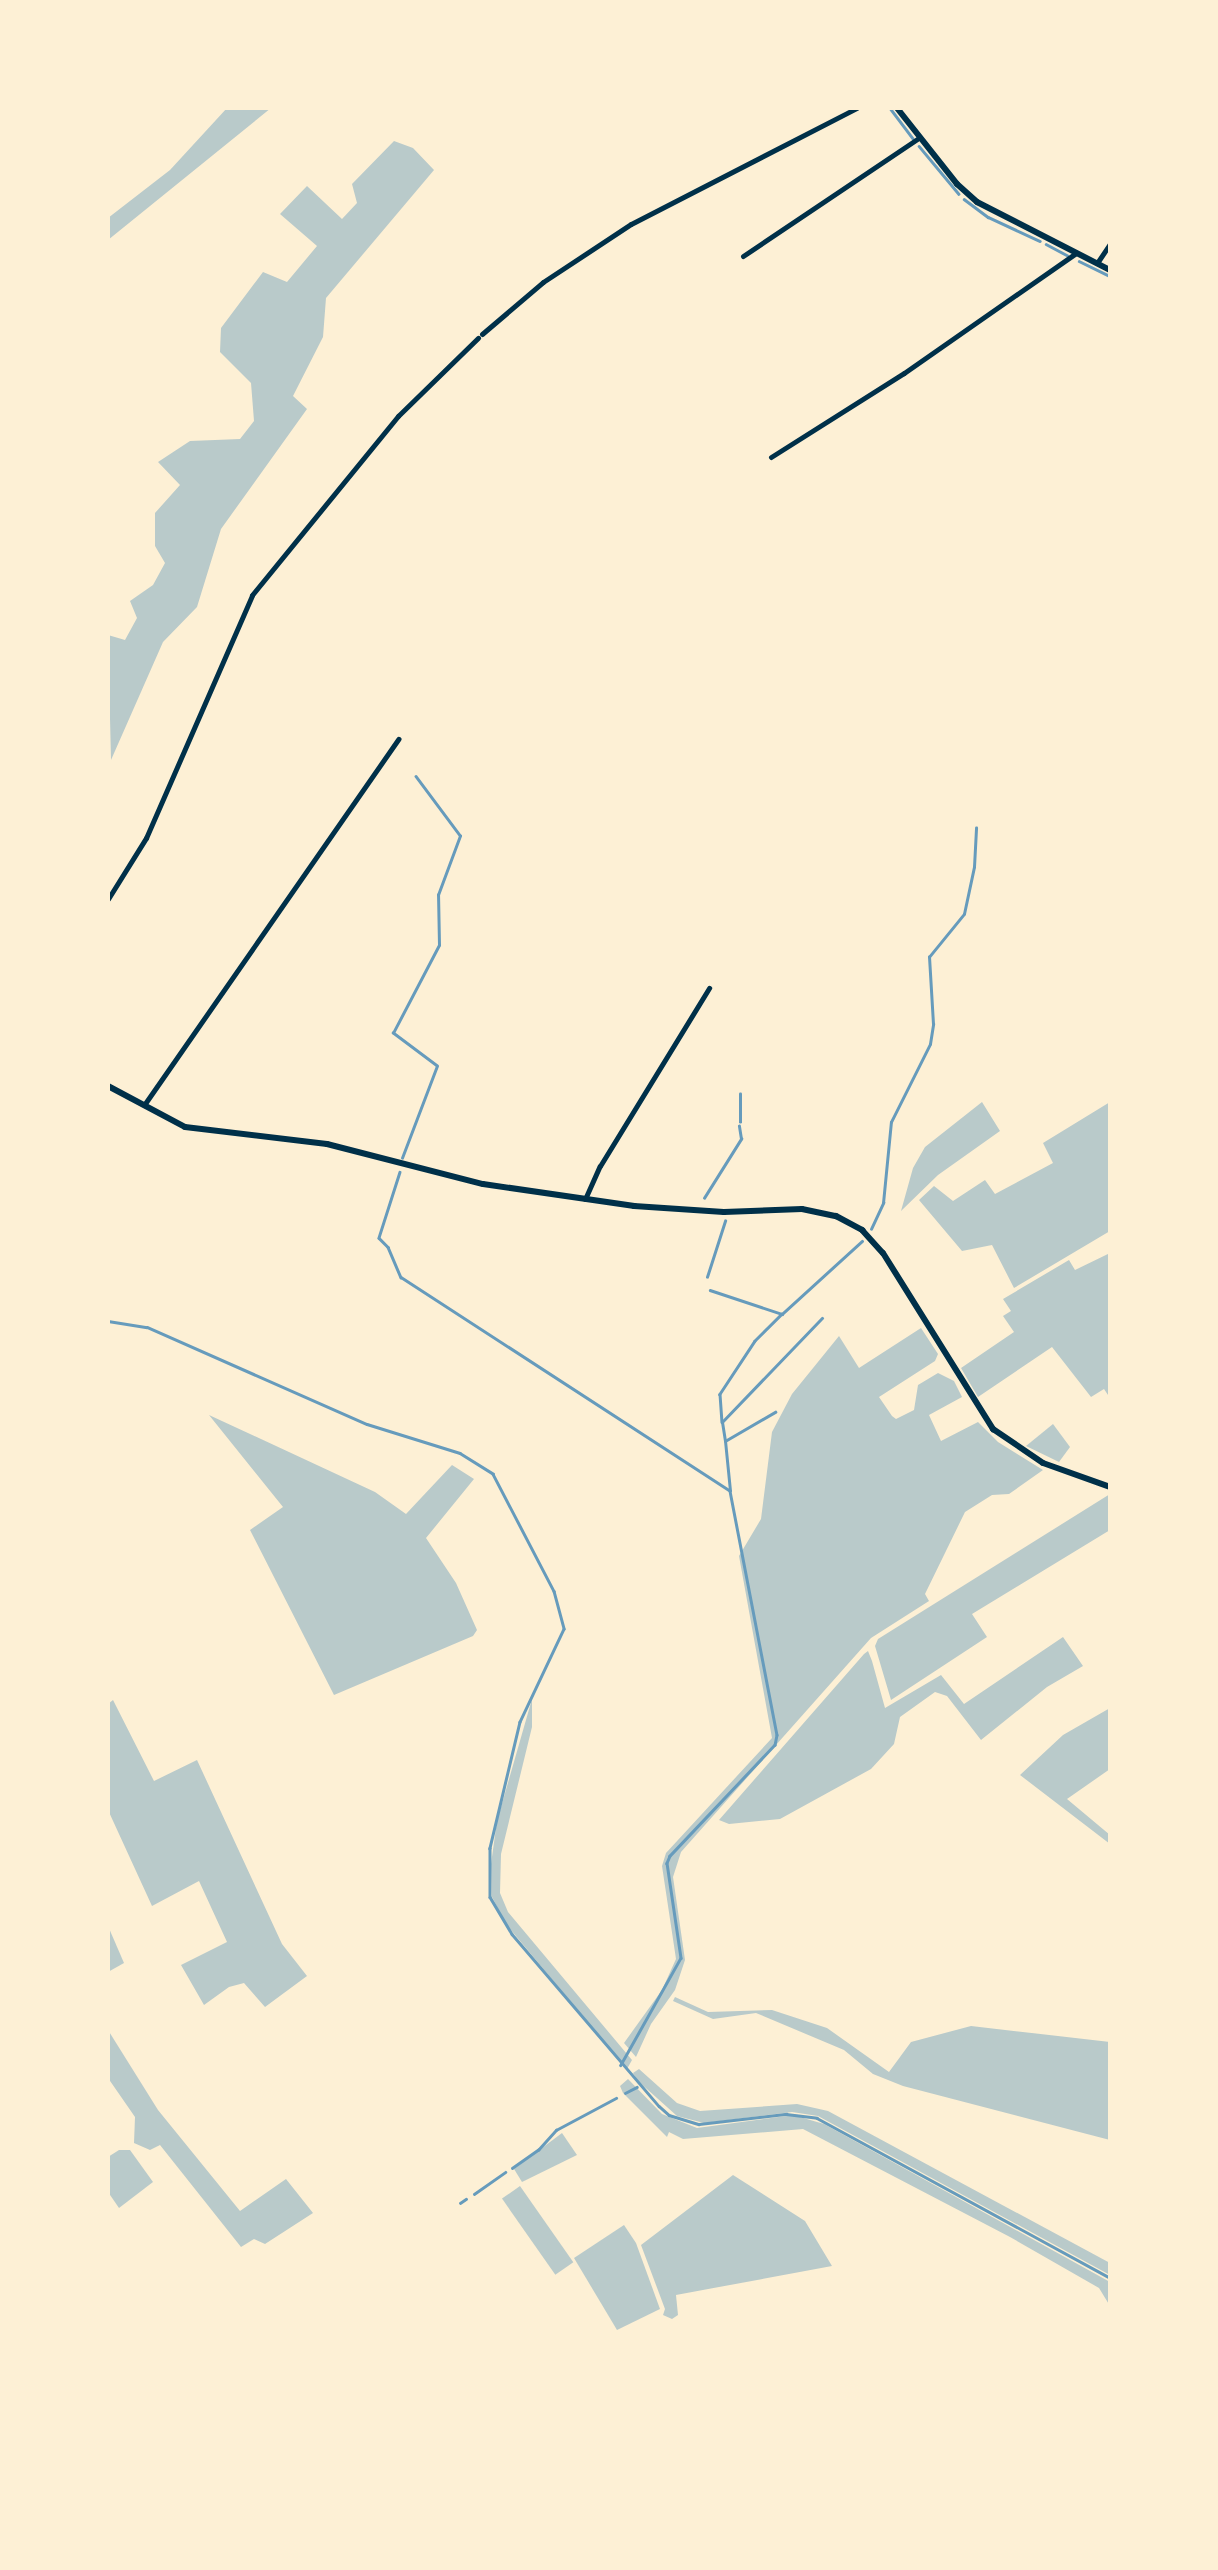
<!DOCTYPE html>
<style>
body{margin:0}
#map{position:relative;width:1218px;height:2570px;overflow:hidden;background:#fdf0d5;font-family:"Source Serif 4",serif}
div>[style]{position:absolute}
.green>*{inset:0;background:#b9caca;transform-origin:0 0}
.stream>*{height:2.5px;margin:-1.25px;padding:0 1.25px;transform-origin:1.25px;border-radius:1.25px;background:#669bbc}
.minor>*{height:5px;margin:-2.5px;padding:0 2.5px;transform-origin:2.5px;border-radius:2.5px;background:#003049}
.tertiary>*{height:6px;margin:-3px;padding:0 3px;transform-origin:3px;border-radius:3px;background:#003049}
span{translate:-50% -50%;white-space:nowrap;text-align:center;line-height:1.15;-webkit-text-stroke:9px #fdf0d5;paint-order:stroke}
.frame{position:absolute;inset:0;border:110px solid #fdf0d5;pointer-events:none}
</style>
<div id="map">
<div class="green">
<div style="clip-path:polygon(227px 108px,271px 108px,108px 240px,108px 218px,170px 170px)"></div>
<div style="clip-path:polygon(394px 141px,413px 148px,434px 170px,326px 298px,323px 337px,293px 396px,307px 409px,221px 529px,197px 607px,163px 642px,111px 760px,108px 635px,125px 640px,137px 618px,130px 601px,153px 585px,165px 563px,155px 546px,155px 513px,180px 485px,158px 462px,190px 441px,240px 439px,254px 421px,251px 383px,220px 352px,221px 328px,263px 272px,287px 282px,317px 246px,280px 214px,307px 186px,342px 219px,357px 203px,352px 184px)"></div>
<div style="clip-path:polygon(982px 1102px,1000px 1131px,938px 1175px,901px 1211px,913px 1168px,925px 1147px)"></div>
<div style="clip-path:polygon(1110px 1102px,1110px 1231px,1014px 1288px,992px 1245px,962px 1251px,919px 1200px,934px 1186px,953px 1201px,985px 1180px,995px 1194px,1053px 1163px,1043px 1143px)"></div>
<div style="clip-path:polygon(1110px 1253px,1110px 1398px,1104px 1389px,1091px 1397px,1052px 1347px,978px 1397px,961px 1368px,1014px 1332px,1003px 1316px,1011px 1311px,1003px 1299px,1069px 1260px,1075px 1270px)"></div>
<div style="clip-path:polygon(921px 1328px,938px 1354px,935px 1361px,879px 1397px,892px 1416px,896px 1419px,914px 1410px,918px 1385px,938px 1373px,954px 1381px,962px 1397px,929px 1415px,941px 1441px,978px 1422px,998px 1442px,1043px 1470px,1009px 1494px,992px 1495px,965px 1512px,925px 1594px,929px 1601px,871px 1638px,681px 1852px,673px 1877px,685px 1960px,675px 1990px,651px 2024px,636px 2057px,624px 2043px,662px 1990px,676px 1959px,662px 1866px,666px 1853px,772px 1738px,739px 1556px,761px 1519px,772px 1432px,792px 1394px,839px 1336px,859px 1368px)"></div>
<div style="clip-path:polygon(209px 1415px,375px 1492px,406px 1514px,452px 1465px,474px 1479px,426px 1538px,456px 1583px,477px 1630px,473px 1636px,334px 1695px,250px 1530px,283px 1507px)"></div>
<div style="clip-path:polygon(1053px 1424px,1070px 1447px,1059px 1462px,1026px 1446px)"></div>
<div style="clip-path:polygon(1110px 1494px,1110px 1530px,972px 1614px,987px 1637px,891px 1700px,875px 1646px,878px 1639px)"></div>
<div style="clip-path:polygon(1063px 1637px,1083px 1666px,1047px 1687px,981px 1740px,947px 1696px,935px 1692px,900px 1717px,894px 1744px,871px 1769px,780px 1819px,729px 1824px,719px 1820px,864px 1654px,868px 1651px,872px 1661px,885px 1708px,941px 1675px,964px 1704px)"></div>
<div style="clip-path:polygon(532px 1699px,532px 1727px,501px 1854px,500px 1893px,508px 1912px,632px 2060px,627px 2069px,506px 1924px,492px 1897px,491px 1864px,497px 1821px)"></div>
<div style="clip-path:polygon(113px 1700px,154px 1781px,197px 1760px,282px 1944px,307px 1976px,265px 2007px,244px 1983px,229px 1987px,204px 2005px,181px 1965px,227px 1942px,199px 1881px,152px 1906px,108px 1810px,108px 1704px)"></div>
<div style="clip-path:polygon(1110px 1708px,1110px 1769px,1067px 1799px,1110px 1835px,1110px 1844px,1020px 1775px,1063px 1735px)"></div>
<div style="clip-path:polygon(108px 1926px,124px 1963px,108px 1972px)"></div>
<div style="clip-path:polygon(675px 1997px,708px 2012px,772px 2010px,827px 2028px,889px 2072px,911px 2042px,971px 2026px,1110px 2042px,1110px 2140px,903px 2086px,873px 2074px,844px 2050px,756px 2013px,713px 2019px,673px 2001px)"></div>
<div style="clip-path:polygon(108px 2030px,158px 2110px,240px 2211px,286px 2179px,313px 2213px,265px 2244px,254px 2239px,241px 2247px,160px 2145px,150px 2150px,134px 2143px,135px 2117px,108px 2078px)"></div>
<div style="clip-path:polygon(639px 2069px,677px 2103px,700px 2111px,797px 2104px,828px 2111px,1110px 2263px,1110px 2275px,818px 2116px,792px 2112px,704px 2123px,677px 2116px,638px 2081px,633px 2073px)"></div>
<div style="clip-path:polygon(628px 2079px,662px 2114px,697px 2128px,793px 2115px,824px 2124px,1110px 2282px,1110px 2306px,1099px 2288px,1010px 2237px,803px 2129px,683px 2139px,669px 2132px,667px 2137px,623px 2093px,620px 2086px)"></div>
<div style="clip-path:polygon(562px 2133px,577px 2155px,522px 2182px,514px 2169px)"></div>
<div style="clip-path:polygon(119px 2150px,130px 2150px,153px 2182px,119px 2208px,108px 2192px,108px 2157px)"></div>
<div style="clip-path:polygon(733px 2175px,805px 2221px,832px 2266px,676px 2295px,678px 2315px,672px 2319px,663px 2315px,665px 2309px,641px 2245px)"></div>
<div style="left:520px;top:2186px;width:93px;height:22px;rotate:55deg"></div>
<div style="clip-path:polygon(624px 2225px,636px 2243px,660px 2309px,617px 2330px,574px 2258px)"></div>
</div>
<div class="stream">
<div style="left:890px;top:108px;width:38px;rotate:53deg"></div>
<div style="left:919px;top:146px;width:62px;rotate:50.2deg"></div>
<div style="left:964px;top:199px;width:30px;rotate:37deg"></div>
<div style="left:988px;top:217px;width:57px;rotate:24.8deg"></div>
<div style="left:1046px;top:244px;width:24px;rotate:28deg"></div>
<div style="left:1079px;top:261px;width:34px;rotate:26deg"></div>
<div style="left:740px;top:1122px;width:28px;rotate:-90deg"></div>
<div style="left:402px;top:1158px;width:98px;rotate:-69.2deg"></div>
<div style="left:437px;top:1066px;width:55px;rotate:-143.1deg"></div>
<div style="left:393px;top:1033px;width:99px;rotate:-62.4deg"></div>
<div style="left:439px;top:945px;width:50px;rotate:-91.1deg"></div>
<div style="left:438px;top:895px;width:63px;rotate:-69.6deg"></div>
<div style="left:460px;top:836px;width:74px;rotate:-126.7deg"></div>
<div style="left:400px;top:1172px;width:69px;rotate:107.7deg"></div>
<div style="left:379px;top:1238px;width:13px;rotate:45deg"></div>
<div style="left:388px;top:1247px;width:33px;rotate:67deg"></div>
<div style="left:401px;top:1277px;width:392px;rotate:33deg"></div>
<div style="left:730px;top:1491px;width:248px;rotate:79.1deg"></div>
<div style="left:777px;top:1735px;width:10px;rotate:101deg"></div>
<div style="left:775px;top:1745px;width:153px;rotate:133.4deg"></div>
<div style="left:670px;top:1856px;width:8px;rotate:113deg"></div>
<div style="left:667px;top:1863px;width:96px;rotate:81.6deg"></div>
<div style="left:681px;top:1958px;width:123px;rotate:119.3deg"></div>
<div style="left:704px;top:1198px;width:70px;rotate:-57.9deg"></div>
<div style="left:741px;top:1139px;width:13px;rotate:-99deg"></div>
<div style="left:871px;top:1229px;width:29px;rotate:-65deg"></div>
<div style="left:883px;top:1203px;width:81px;rotate:-84.4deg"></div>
<div style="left:891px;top:1122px;width:87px;rotate:-63.4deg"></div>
<div style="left:930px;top:1044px;width:20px;rotate:-81deg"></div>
<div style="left:933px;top:1024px;width:67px;rotate:-93.4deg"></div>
<div style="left:929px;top:957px;width:55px;rotate:-50.9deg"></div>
<div style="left:964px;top:914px;width:48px;rotate:-78deg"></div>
<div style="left:974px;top:867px;width:39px;rotate:-87deg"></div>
<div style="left:707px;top:1277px;width:59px;rotate:-72.2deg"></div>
<div style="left:710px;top:1290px;width:76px;rotate:18.4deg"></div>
<div style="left:782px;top:1314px;width:38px;rotate:135deg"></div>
<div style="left:755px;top:1341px;width:64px;rotate:123.4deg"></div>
<div style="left:720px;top:1394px;width:28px;rotate:86deg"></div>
<div style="left:782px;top:1314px;width:108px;rotate:-42.4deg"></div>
<div style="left:108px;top:1321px;width:39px;rotate:9deg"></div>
<div style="left:147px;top:1327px;width:240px;rotate:23.8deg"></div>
<div style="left:367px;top:1424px;width:97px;rotate:17.3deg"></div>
<div style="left:460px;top:1453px;width:39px;rotate:32deg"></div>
<div style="left:493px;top:1474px;width:132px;rotate:62.5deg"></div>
<div style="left:554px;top:1591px;width:39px;rotate:75deg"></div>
<div style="left:564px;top:1629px;width:103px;rotate:115.3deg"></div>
<div style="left:520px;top:1722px;width:130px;rotate:103.4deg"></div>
<div style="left:490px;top:1848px;width:49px;rotate:90deg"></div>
<div style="left:490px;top:1897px;width:43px;rotate:59.3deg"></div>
<div style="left:512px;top:1934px;width:226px;rotate:49.5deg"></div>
<div style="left:659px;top:2106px;width:13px;rotate:42deg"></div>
<div style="left:669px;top:2115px;width:31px;rotate:17deg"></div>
<div style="left:699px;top:2124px;width:88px;rotate:-6.6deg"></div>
<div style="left:786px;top:2114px;width:31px;rotate:7deg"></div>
<div style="left:817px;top:2118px;width:334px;rotate:28.6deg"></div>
<div style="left:725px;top:1441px;width:19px;rotate:-99deg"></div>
<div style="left:722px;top:1422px;width:144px;rotate:-46.1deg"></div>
<div style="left:730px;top:1491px;width:50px;rotate:-95.7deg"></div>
<div style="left:725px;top:1441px;width:58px;rotate:-30.1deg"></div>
<div style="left:625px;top:2093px;width:13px;rotate:-27deg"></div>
<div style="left:512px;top:2168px;width:32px;rotate:-35deg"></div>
<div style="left:538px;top:2150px;width:27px;rotate:-48deg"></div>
<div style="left:556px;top:2130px;width:68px;rotate:-28.1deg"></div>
<div style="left:474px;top:2194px;width:38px;rotate:-35deg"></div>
<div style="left:460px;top:2203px;width:7px;rotate:-34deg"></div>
</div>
<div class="minor">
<div style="left:743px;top:256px;width:213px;rotate:-33.9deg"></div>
<div style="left:1097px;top:263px;width:23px;rotate:-56deg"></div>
<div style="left:482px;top:334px;width:80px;rotate:-40.4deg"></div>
<div style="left:543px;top:282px;width:105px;rotate:-33.4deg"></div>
<div style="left:631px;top:224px;width:254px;rotate:-27.2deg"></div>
<div style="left:771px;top:457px;width:157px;rotate:-32.3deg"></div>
<div style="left:904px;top:373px;width:210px;rotate:-34.9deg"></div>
<div style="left:108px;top:899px;width:72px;rotate:-58.1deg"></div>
<div style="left:146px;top:838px;width:265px;rotate:-66.4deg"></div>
<div style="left:252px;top:595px;width:231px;rotate:-50.8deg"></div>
<div style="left:398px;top:416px;width:112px;rotate:-44.3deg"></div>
<div style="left:144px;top:1105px;width:446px;rotate:-55.2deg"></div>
<div style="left:585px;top:1199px;width:36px;rotate:-66deg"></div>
<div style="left:600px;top:1166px;width:209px;rotate:-58.5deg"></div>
</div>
<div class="tertiary">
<div style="left:897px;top:108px;width:97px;rotate:51.7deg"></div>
<div style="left:957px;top:184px;width:27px;rotate:42deg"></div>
<div style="left:977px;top:202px;width:149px;rotate:27.1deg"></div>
<div style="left:108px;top:1086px;width:87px;rotate:28deg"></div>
<div style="left:185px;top:1127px;width:143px;rotate:6.8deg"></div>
<div style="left:327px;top:1144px;width:161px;rotate:14.4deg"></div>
<div style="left:483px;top:1184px;width:153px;rotate:8.3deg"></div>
<div style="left:634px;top:1206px;width:90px;rotate:3.8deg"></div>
<div style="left:724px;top:1212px;width:78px;rotate:-2.2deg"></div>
<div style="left:802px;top:1209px;width:35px;rotate:12deg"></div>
<div style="left:836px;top:1216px;width:30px;rotate:28deg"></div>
<div style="left:862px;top:1230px;width:31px;rotate:48deg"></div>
<div style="left:883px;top:1253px;width:208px;rotate:58deg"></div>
<div style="left:993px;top:1429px;width:60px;rotate:34.2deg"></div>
<div style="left:1043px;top:1463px;width:71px;rotate:19.7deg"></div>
</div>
<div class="frame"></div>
</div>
